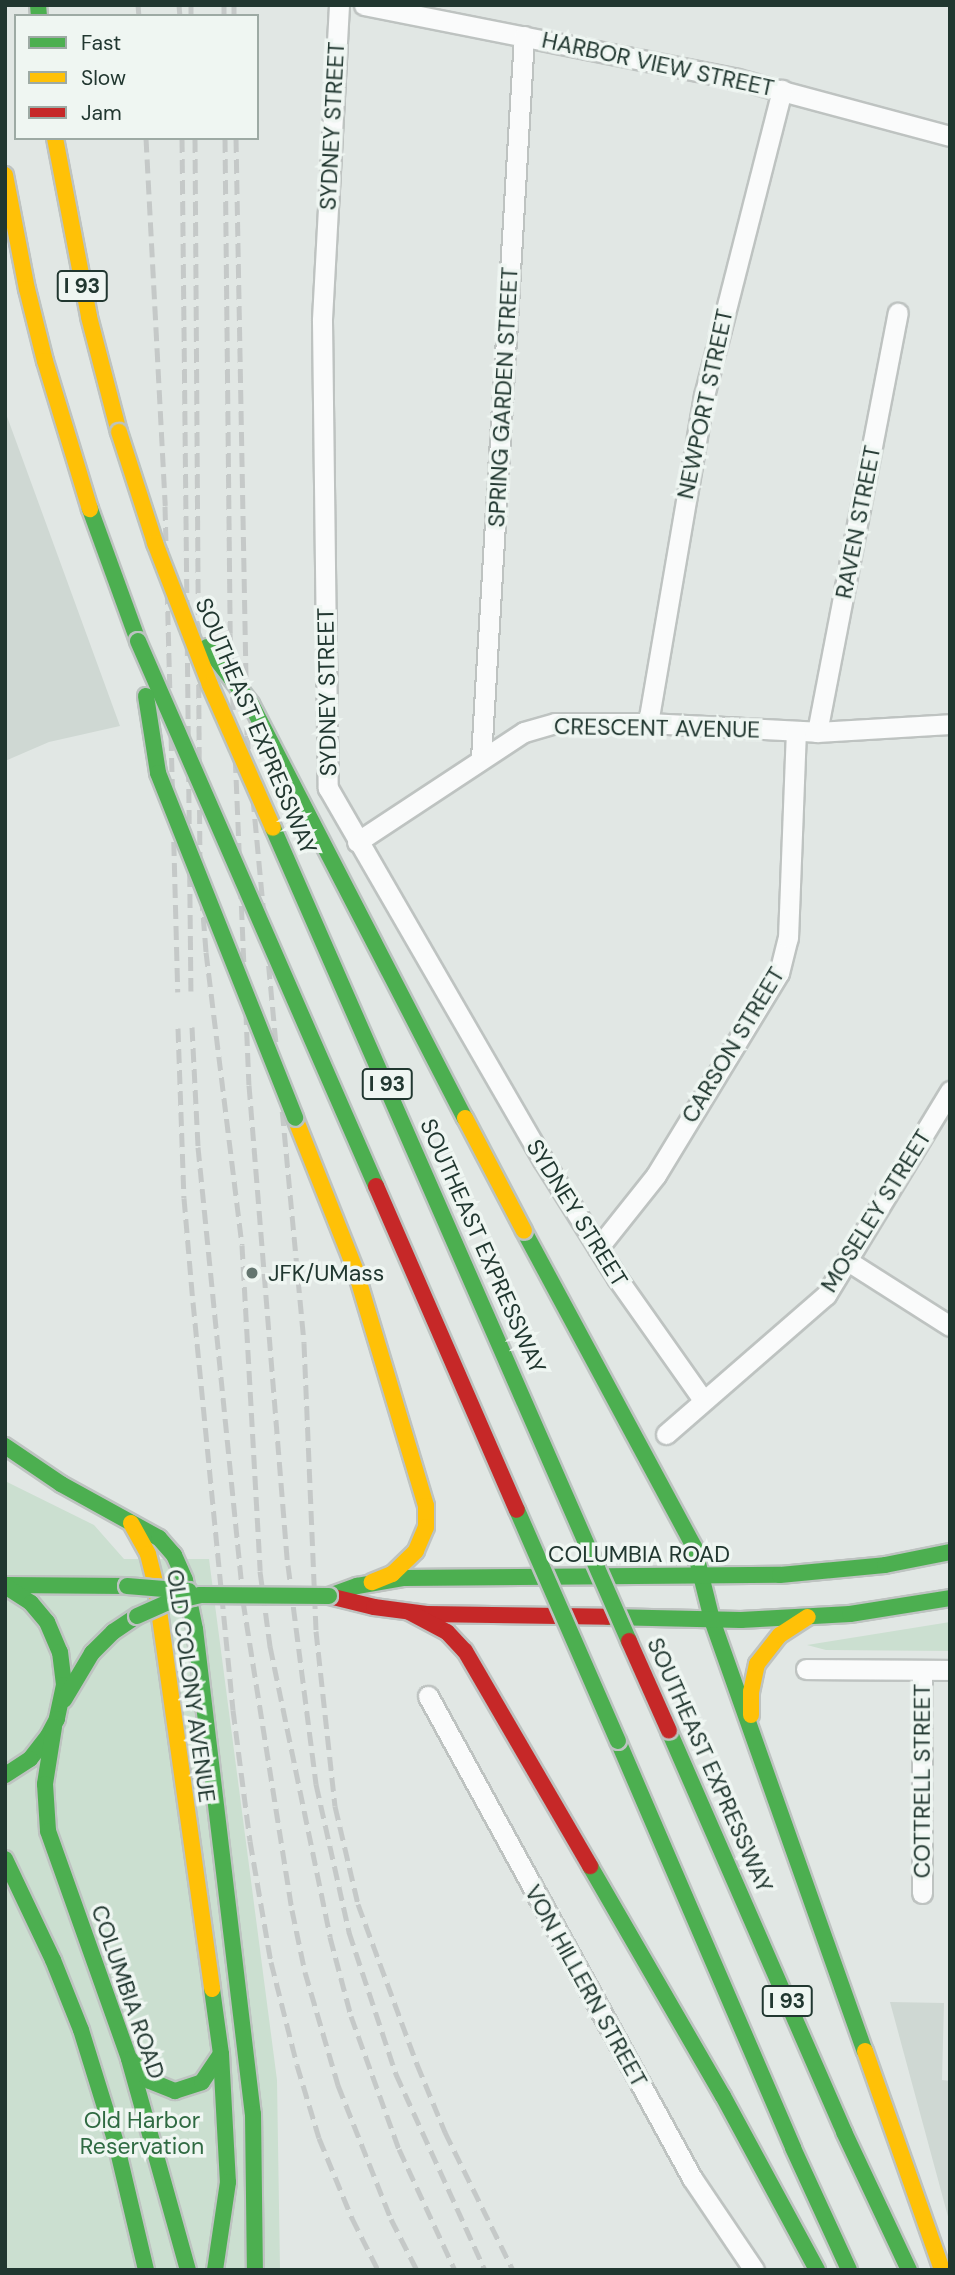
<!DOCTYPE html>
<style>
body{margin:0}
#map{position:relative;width:955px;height:2275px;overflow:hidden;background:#e1e7e4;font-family:"DM Sans",sans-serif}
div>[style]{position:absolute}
.built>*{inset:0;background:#cfd8d3}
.green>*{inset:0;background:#cbdfd0}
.roads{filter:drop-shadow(2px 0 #bec3c1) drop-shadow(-2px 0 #bec3c1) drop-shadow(0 2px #bec3c1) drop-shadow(0 -2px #bec3c1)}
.street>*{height:19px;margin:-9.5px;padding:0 9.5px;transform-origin:9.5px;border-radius:9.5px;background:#fafbfb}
.fast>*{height:16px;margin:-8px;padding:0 8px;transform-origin:8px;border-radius:8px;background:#4caf50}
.slow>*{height:16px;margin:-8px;padding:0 8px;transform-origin:8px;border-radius:8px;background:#ffc107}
.jam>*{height:16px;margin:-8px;padding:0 8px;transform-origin:8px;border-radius:8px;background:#c62828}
.rail>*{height:5px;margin-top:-2.5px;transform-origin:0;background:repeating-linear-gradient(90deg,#c5c9c8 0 14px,transparent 0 21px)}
.bridges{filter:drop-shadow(2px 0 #bcc3c0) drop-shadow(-2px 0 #bcc3c0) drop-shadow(0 2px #bcc3c0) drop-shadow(0 -2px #bcc3c0)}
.fast-bridge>*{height:16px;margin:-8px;padding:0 8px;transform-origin:8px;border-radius:8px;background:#4caf50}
.slow-bridge>*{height:16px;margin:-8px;padding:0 8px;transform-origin:8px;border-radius:8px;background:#ffc107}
.jam-bridge>*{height:16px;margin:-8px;padding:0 8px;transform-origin:8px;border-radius:8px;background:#c62828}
.dots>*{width:19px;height:19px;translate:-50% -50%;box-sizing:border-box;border:4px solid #eff6f2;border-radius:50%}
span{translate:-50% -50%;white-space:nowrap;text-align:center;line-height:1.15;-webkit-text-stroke:7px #eff6f2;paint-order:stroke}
.shield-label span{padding:2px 5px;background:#eff6f2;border:2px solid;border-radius:5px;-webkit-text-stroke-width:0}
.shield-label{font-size:21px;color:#213730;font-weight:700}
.street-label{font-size:23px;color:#213730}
.poi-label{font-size:23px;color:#213730}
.left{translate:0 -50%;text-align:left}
.park-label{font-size:23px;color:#2f6a42}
.frame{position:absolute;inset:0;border:7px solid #213730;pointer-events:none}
.legend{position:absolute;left:14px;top:14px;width:245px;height:126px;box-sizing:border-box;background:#eff6f2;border:2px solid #9daaa4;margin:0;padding:9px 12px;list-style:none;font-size:21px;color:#213730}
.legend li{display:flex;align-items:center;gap:14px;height:35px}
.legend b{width:35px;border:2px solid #9daaa4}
</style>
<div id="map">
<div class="built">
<i style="clip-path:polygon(5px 411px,120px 726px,49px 742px,5px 761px)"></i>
<i style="clip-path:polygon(890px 2002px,944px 2003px,942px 2080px,950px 2081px,950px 2224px)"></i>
</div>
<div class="green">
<i style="clip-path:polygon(5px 1481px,94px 1525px,124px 1559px,209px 1559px,277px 2080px,280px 2270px,5px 2270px)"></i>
<i style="clip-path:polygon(950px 1622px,950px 1651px,826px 1650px,807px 1645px)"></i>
</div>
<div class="roads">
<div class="street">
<i style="left:339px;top:5px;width:316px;rotate:93.1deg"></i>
<i style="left:322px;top:321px;width:467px;rotate:89.3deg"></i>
<i style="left:328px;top:788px;width:430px;rotate:60deg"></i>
<i style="left:543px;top:1160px;width:139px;rotate:57.9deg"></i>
<i style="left:617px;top:1278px;width:149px;rotate:54.8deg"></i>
<i style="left:364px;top:5px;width:380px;rotate:11.2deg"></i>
<i style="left:737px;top:79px;width:220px;rotate:15deg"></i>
<i style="left:648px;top:723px;width:332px;rotate:-80.3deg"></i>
<i style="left:704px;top:396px;width:316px;rotate:-75.7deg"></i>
<i style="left:817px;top:732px;width:427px;rotate:-79.1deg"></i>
<i style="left:481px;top:758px;width:723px;rotate:-86.59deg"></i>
<i style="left:357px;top:842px;width:200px;rotate:-33.4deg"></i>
<i style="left:524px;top:732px;width:32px;rotate:-16deg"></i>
<i style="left:555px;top:723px;width:93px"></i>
<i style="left:648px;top:723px;width:169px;rotate:3deg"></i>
<i style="left:817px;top:732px;width:133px;rotate:-3.4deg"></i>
<i style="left:598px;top:1248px;width:93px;rotate:-51.5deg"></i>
<i style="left:656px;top:1175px;width:237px;rotate:-58.7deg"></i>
<i style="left:779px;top:973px;width:36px;rotate:-76deg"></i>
<i style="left:788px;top:938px;width:207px;rotate:-87.8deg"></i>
<i style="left:848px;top:1261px;width:121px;rotate:32.5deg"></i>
<i style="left:666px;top:1434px;width:212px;rotate:-41deg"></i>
<i style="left:826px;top:1295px;width:239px;rotate:-58.7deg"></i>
<i style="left:806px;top:1669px;width:144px;rotate:0.4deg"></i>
<i style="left:922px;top:1670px;width:223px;rotate:90deg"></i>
<i style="left:428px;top:1696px;width:550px;rotate:61.29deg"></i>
<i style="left:692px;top:2178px;width:111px;rotate:56deg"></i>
</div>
<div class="fast">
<i style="left:38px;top:5px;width:11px;rotate:85deg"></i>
<i style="left:90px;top:509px;width:140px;rotate:70deg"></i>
<i style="left:524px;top:1231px;width:359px;rotate:61.7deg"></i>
<i style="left:694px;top:1547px;width:75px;rotate:76.1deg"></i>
<i style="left:712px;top:1620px;width:457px;rotate:70.5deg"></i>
<i style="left:5px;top:1446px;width:68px;rotate:34.2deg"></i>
<i style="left:61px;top:1484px;width:112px;rotate:28.9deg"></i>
<i style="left:159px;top:1538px;width:23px;rotate:49deg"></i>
<i style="left:174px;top:1555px;width:27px;rotate:66deg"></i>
<i style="left:185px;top:1580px;width:50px;rotate:78.5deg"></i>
<i style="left:195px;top:1629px;width:488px;rotate:83.2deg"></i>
<i style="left:253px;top:2114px;width:156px;rotate:89.3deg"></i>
<i style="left:5px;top:1585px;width:122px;rotate:0.5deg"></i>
<i style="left:5px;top:1586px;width:31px;rotate:33deg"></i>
<i style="left:31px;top:1603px;width:25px;rotate:50deg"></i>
<i style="left:47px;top:1622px;width:33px;rotate:67deg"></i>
<i style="left:60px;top:1652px;width:33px;rotate:83deg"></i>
<i style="left:64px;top:1685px;width:35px;rotate:102deg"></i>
<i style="left:57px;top:1719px;width:19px;rotate:118deg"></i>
<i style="left:48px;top:1736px;width:29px;rotate:128deg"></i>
<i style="left:30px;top:1759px;width:30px;rotate:147deg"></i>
<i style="left:329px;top:1596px;width:30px;rotate:-20deg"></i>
<i style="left:357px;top:1586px;width:48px;rotate:-9.7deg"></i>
<i style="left:404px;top:1578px;width:376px;rotate:-0.5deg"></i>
<i style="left:780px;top:1575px;width:105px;rotate:-5.4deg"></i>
<i style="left:885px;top:1565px;width:66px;rotate:-11.3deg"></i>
<i style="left:608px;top:1617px;width:133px;rotate:1.3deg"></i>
<i style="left:741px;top:1620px;width:109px;rotate:-3.2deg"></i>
<i style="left:850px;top:1614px;width:101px;rotate:-9.1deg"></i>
<i style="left:64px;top:1700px;width:55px;rotate:-59.2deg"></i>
<i style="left:92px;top:1653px;width:30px;rotate:-45deg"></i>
<i style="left:113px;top:1632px;width:29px;rotate:-34deg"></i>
<i style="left:54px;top:1727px;width:58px;rotate:99deg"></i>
<i style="left:45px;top:1784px;width:47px;rotate:86.3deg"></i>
<i style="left:48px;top:1831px;width:242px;rotate:70.4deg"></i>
<i style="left:129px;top:2059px;width:219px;rotate:74.4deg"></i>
<i style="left:669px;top:1731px;width:438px;rotate:66.4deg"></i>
<i style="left:844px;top:2132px;width:153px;rotate:64.8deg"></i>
<i style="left:618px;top:1741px;width:443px;rotate:66.7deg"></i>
<i style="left:793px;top:2148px;width:134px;rotate:65.3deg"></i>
<i style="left:5px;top:1859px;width:112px;rotate:64.6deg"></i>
<i style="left:53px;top:1960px;width:75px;rotate:68.2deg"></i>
<i style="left:81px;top:2030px;width:118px;rotate:72.8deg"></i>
<i style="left:116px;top:2143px;width:130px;rotate:76.7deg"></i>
<i style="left:590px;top:1866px;width:266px;rotate:60deg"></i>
<i style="left:723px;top:2096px;width:198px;rotate:61.6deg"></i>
<i style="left:212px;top:1989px;width:66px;rotate:82.1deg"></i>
<i style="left:221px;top:2054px;width:128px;rotate:86.9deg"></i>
<i style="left:228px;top:2182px;width:89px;rotate:98.4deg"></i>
<i style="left:131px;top:2060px;width:28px;rotate:48deg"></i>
<i style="left:150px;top:2081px;width:27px;rotate:22deg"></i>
<i style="left:175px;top:2091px;width:28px;rotate:-18deg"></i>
<i style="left:202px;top:2082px;width:34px;rotate:-56deg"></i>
</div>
<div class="slow">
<i style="left:55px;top:138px;width:182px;rotate:79.2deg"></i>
<i style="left:89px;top:317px;width:119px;rotate:75.4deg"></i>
<i style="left:5px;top:175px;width:116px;rotate:79.1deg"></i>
<i style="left:27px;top:289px;width:74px;rotate:76deg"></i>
<i style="left:45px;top:361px;width:155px;rotate:73.1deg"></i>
<i style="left:295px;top:1118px;width:162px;rotate:68.3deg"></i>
<i style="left:355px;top:1269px;width:247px;rotate:73.3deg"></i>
<i style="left:426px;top:1506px;width:21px;rotate:90deg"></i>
<i style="left:426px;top:1527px;width:26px;rotate:113deg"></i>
<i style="left:416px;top:1551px;width:33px;rotate:136deg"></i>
<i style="left:392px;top:1574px;width:22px;rotate:158deg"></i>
<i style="left:131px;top:1523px;width:35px;rotate:61deg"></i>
<i style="left:148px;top:1554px;width:29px;rotate:76deg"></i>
<i style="left:155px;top:1582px;width:411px;rotate:82deg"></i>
<i style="left:751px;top:1715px;width:23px;rotate:-90deg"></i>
<i style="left:751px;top:1692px;width:29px;rotate:-78deg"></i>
<i style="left:757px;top:1664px;width:37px;rotate:-52deg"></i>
<i style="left:780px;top:1635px;width:33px;rotate:-33deg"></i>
<i style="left:865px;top:2051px;width:232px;rotate:70.6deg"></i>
</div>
<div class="jam">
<i style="left:329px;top:1596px;width:46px;rotate:13.7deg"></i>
<i style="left:374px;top:1607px;width:53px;rotate:7.5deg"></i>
<i style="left:427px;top:1614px;width:181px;rotate:0.9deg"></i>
<i style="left:409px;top:1612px;width:43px;rotate:27.8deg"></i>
<i style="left:447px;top:1632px;width:26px;rotate:47deg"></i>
<i style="left:465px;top:1651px;width:249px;rotate:59.8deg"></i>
</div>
</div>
<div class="rail">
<i style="left:138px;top:5px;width:11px;rotate:85deg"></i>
<i style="left:179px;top:5px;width:11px;rotate:85deg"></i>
<i style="left:191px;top:5px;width:11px;rotate:90deg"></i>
<i style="left:224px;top:5px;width:11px;rotate:90deg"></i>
<i style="left:234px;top:5px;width:11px;rotate:90deg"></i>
<i style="left:146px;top:138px;width:368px;rotate:87deg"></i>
<i style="left:165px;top:506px;width:486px;rotate:88.5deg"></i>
<i style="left:182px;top:138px;width:853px;rotate:89.4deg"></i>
<i style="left:195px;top:138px;width:737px;rotate:89.61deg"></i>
<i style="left:200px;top:875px;width:77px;rotate:85.5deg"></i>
<i style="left:206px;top:952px;width:295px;rotate:83deg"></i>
<i style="left:242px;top:1245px;width:326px;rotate:86.8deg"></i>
<i style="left:260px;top:1571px;width:76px;rotate:82.4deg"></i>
<i style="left:270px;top:1646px;width:297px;rotate:78.3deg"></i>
<i style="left:330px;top:1937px;width:82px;rotate:75.1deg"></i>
<i style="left:351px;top:2016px;width:141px;rotate:70.2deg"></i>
<i style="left:399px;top:2149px;width:133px;rotate:65.2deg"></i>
<i style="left:225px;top:138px;width:495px;rotate:89.4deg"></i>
<i style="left:230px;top:633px;width:452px;rotate:87.6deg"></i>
<i style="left:249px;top:1085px;width:482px;rotate:85.4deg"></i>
<i style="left:288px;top:1565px;width:221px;rotate:82.7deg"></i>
<i style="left:316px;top:1784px;width:152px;rotate:77.4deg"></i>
<i style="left:349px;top:1932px;width:150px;rotate:71.7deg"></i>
<i style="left:396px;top:2074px;width:215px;rotate:65.6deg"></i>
<i style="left:236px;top:138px;width:597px;rotate:88.94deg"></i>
<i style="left:247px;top:735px;width:611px;rotate:84.64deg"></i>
<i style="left:304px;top:1343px;width:288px;rotate:87.6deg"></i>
<i style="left:316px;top:1631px;width:176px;rotate:83.8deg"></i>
<i style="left:335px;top:1806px;width:101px;rotate:76.8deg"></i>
<i style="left:358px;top:1904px;width:171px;rotate:69.8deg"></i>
<i style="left:417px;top:2064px;width:74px;rotate:67.6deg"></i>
<i style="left:445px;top:2132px;width:154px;rotate:63.8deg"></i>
<i style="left:192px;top:1027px;width:120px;rotate:87.1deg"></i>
<i style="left:198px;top:1147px;width:456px;rotate:84.3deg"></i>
<i style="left:243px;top:1601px;width:313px;rotate:81deg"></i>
<i style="left:292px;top:1910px;width:63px;rotate:78.2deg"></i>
<i style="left:305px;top:1972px;width:118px;rotate:73.7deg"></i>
<i style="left:338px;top:2085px;width:144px;rotate:68.4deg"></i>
<i style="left:391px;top:2219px;width:57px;rotate:63deg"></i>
<i style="left:178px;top:1028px;width:170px;rotate:88deg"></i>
<i style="left:184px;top:1198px;width:104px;rotate:85.1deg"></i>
<i style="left:193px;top:1302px;width:410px;rotate:84.4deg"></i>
<i style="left:233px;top:1710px;width:132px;rotate:82.6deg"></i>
<i style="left:250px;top:1841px;width:123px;rotate:80.2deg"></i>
<i style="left:271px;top:1962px;width:106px;rotate:75.8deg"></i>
<i style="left:297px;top:2065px;width:76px;rotate:73.2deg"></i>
<i style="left:319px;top:2138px;width:87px;rotate:67.6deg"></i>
<i style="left:352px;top:2218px;width:58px;rotate:63.4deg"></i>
</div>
<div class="bridges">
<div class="fast-bridge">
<i style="left:138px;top:641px;width:595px;rotate:66.41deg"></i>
<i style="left:207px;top:647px;width:72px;rotate:52.3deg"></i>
<i style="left:251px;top:704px;width:466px;rotate:62.7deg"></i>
<i style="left:146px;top:696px;width:78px;rotate:81.1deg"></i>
<i style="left:158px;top:773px;width:371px;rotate:68.3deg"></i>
<i style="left:273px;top:828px;width:888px;rotate:66.35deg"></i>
<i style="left:517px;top:1510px;width:252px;rotate:66.4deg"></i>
<i style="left:127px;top:1586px;width:62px;rotate:4.6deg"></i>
<i style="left:137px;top:1616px;width:32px;rotate:-24deg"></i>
<i style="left:166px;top:1603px;width:35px;rotate:-13deg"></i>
<i style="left:200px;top:1595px;width:129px;rotate:0.4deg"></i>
</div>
<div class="slow-bridge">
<i style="left:119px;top:432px;width:117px;rotate:72deg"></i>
<i style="left:155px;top:543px;width:152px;rotate:68.8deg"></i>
<i style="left:210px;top:685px;width:156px;rotate:66.2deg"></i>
<i style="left:465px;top:1118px;width:127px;rotate:62.4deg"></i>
</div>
<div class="jam-bridge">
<i style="left:376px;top:1186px;width:353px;rotate:66.5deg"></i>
<i style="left:629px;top:1641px;width:98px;rotate:66deg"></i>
</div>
</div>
<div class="dots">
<i style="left:252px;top:1273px;background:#64756f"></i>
</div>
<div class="shield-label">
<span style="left:82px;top:286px">I 93</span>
<span style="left:387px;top:1084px">I 93</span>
<span style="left:787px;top:2001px">I 93</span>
</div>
<div class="street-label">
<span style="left:658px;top:64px;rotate:12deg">HARBOR VIEW STREET</span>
<span style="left:332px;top:126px;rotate:-87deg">SYDNEY STREET</span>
<span style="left:503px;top:397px;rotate:-87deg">SPRING GARDEN STREET</span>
<span style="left:705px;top:404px;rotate:-78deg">NEWPORT STREET</span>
<span style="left:858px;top:522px;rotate:-79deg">RAVEN STREET</span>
<span style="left:327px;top:692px;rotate:-91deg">SYDNEY STREET</span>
<span style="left:256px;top:726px;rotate:67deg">SOUTHEAST EXPRESSWAY</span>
<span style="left:657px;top:728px;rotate:1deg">CRESCENT AVENUE</span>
<span style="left:733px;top:1045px;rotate:-59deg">CARSON STREET</span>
<span style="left:876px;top:1211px;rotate:-58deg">MOSELEY STREET</span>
<span style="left:577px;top:1213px;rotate:58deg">SYDNEY STREET</span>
<span style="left:483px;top:1246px;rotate:66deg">SOUTHEAST EXPRESSWAY</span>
<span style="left:639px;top:1554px">COLUMBIA ROAD</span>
<span style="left:191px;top:1686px;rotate:82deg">OLD COLONY AVENUE</span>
<span style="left:710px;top:1765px;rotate:66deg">SOUTHEAST EXPRESSWAY</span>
<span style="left:922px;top:1781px;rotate:-90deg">COTTRELL STREET</span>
<span style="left:586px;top:1986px;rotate:61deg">VON HILLERN STREET</span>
<span style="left:128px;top:1992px;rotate:71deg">COLUMBIA ROAD</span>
</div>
<div class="poi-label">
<span class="left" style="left:268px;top:1273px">JFK/UMass</span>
</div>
<div class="park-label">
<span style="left:142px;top:2133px">Old Harbor<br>Reservation</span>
</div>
<div class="frame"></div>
<ul class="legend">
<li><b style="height:9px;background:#4caf50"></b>Fast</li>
<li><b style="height:9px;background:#ffc107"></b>Slow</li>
<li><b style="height:9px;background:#c62828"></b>Jam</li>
</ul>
</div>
